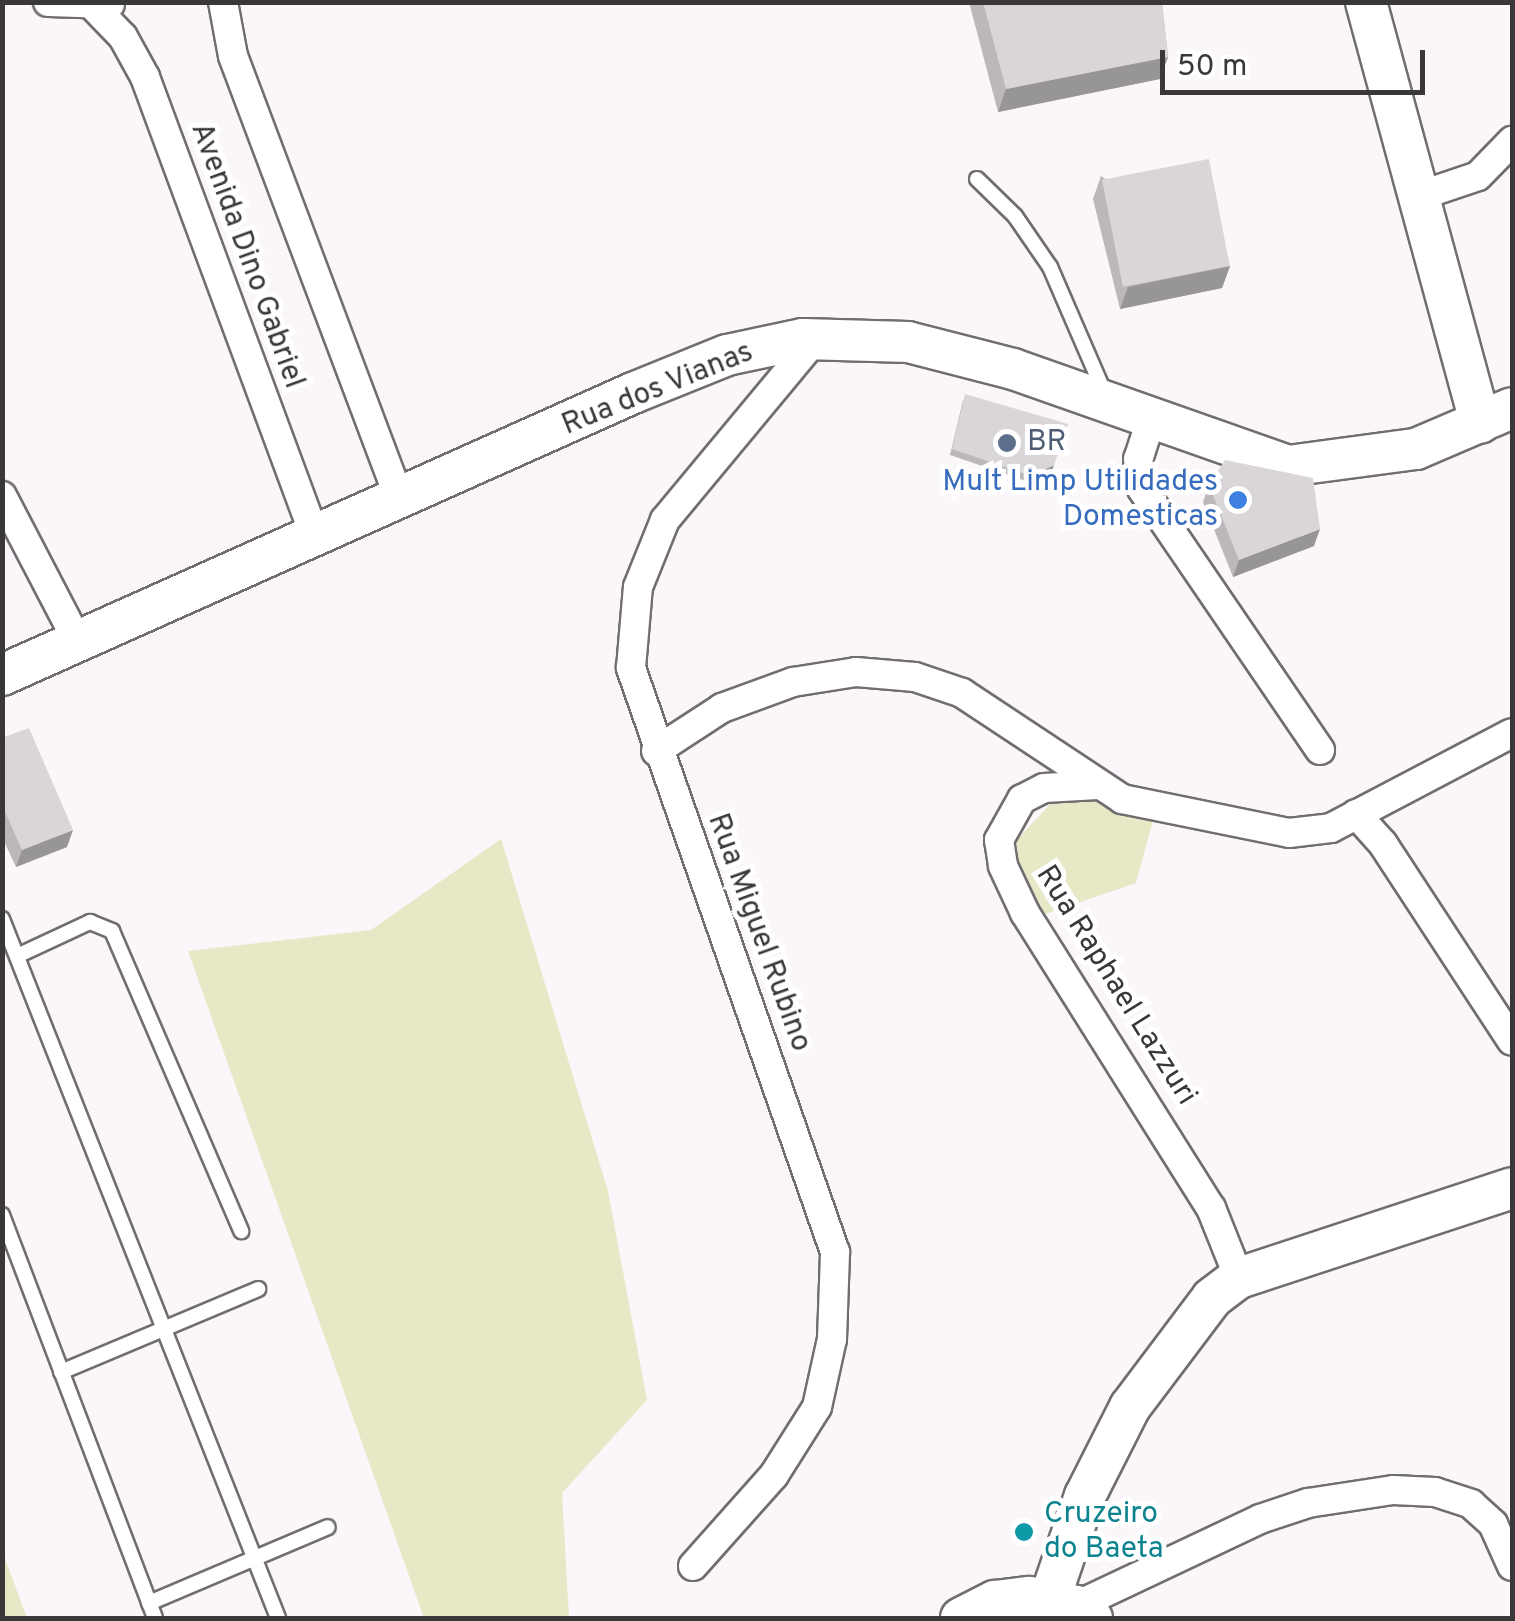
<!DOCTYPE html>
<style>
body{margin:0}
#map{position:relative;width:1515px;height:1621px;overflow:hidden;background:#faf6fa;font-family:Overpass,sans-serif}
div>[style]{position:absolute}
.green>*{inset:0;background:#e7e9c6}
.roads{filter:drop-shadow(2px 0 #716d71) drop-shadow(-2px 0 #716d71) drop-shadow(0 2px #716d71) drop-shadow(0 -2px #716d71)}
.lane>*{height:14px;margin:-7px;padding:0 7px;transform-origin:7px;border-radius:7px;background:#fff}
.street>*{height:28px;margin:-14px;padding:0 14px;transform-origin:14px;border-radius:14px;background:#fff}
.secondary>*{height:40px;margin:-20px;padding:0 20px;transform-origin:20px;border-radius:20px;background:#fff}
.wall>*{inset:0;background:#bbb7bb}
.shaded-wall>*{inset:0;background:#989598}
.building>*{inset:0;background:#d9d5d9;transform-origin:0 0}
.dots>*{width:28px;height:28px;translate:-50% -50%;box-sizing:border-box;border:5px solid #fff;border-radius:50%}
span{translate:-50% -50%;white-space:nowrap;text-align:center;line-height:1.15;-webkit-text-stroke:10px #fff;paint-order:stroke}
.street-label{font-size:30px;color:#393739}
.service-label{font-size:30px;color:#4e5e75}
.left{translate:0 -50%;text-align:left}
.shop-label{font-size:30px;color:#366cbe}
.right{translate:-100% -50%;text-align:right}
.culture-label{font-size:30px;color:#0d838f}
.frame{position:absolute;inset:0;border:5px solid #393739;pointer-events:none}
.scale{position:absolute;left:1160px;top:50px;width:265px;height:45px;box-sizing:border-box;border:5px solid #393739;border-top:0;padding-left:12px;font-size:30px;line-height:35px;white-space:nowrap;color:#393739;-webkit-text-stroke:8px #fff;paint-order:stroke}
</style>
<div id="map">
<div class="green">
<i style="clip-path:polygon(1055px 799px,1117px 799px,1155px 813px,1136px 883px,1037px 917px,1011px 846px)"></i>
<i style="clip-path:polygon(501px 839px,608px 1191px,647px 1400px,562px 1493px,569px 1618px,424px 1618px,188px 951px,371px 930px)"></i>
<i style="clip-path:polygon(3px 1553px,27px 1618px,3px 1618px)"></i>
</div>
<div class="roads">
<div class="lane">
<i style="left:977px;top:179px;width:53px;rotate:44.2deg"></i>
<i style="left:1015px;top:216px;width:62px;rotate:55.5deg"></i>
<i style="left:1050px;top:267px;width:138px;rotate:66.6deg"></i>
<i style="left:2px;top:919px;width:752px;rotate:68.45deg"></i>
<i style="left:17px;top:956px;width:81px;rotate:-25deg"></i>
<i style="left:90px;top:922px;width:24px;rotate:22deg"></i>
<i style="left:112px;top:931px;width:327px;rotate:66.7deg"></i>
<i style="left:2px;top:1215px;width:431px;rotate:69.2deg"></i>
<i style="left:61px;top:1372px;width:214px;rotate:-22.8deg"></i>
<i style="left:149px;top:1603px;width:194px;rotate:-23deg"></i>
</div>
<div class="street">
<i style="left:48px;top:2px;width:62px;rotate:1.8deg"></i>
<i style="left:223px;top:2px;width:55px;rotate:79.5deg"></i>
<i style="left:233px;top:56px;width:477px;rotate:69.4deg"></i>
<i style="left:95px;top:8px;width:40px;rotate:46deg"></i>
<i style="left:123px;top:37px;width:46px;rotate:61.2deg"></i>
<i style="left:145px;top:77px;width:493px;rotate:69.7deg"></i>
<i style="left:1416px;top:197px;width:65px;rotate:-18.7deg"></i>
<i style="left:1478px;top:176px;width:49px;rotate:-45.8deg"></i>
<i style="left:1150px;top:423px;width:38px;rotate:108deg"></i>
<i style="left:1138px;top:459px;width:30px;rotate:82deg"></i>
<i style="left:1142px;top:489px;width:316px;rotate:55.7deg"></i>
<i style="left:2px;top:496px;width:165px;rotate:62.5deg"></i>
<i style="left:656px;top:751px;width:79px;rotate:-33.1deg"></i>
<i style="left:722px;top:708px;width:76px;rotate:-20.1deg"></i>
<i style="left:793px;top:682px;width:64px;rotate:-9deg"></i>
<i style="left:856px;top:672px;width:59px;rotate:4.8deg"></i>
<i style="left:915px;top:677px;width:50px;rotate:18.8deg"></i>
<i style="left:962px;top:693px;width:192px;rotate:33.5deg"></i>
<i style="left:1122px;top:799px;width:170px;rotate:11.5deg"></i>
<i style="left:1289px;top:833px;width:42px;rotate:-6.8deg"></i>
<i style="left:1331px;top:828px;width:204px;rotate:-27.7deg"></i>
<i style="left:1098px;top:785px;width:54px;rotate:176.8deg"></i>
<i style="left:1044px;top:788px;width:25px;rotate:153deg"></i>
<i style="left:1022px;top:799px;width:47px;rotate:119.3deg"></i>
<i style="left:999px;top:840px;width:26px;rotate:81deg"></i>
<i style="left:1003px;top:866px;width:52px;rotate:64.9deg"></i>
<i style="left:1025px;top:913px;width:349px;rotate:57.8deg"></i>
<i style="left:1211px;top:1208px;width:75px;rotate:68.2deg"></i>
<i style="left:1356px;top:814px;width:40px;rotate:48deg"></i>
<i style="left:1383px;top:844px;width:235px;rotate:56.8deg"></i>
<i style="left:693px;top:1566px;width:122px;rotate:-48.3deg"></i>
<i style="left:774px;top:1475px;width:80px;rotate:-57.7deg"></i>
<i style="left:817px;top:1407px;width:70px;rotate:-77.6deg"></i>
<i style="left:832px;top:1339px;width:87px;rotate:-88deg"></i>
<i style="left:835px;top:1252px;width:619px;rotate:-109.26deg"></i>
<i style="left:631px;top:668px;width:81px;rotate:-85.1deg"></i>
<i style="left:638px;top:587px;width:72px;rotate:-68.1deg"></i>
<i style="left:665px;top:520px;width:239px;rotate:-50.3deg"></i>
<i style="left:1076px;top:1606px;width:204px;rotate:-25.3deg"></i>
<i style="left:1260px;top:1519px;width:51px;rotate:-18.4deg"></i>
<i style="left:1308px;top:1503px;width:86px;rotate:-8.7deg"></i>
<i style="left:1393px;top:1490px;width:42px;rotate:2.7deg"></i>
<i style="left:1435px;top:1492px;width:38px;rotate:18deg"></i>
<i style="left:1471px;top:1504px;width:30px;rotate:42deg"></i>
<i style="left:1493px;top:1524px;width:46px;rotate:65.7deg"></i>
</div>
<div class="secondary">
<i style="left:1366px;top:2px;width:436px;rotate:74.8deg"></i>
<i style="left:2px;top:675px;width:691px;rotate:-24.08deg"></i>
<i style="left:633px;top:393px;width:101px;rotate:-22deg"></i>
<i style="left:727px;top:355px;width:78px;rotate:-11.9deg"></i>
<i style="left:803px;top:339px;width:105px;rotate:1.6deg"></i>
<i style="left:908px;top:342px;width:108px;rotate:14.4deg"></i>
<i style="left:1013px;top:369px;width:292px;rotate:19.4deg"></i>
<i style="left:1288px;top:466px;width:129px;rotate:-7.6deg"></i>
<i style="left:1416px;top:449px;width:104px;rotate:-23.1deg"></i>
<i style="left:1050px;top:1598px;width:108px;rotate:-71.1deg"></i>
<i style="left:1085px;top:1496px;width:100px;rotate:-63.2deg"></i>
<i style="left:1130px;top:1407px;width:136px;rotate:-53deg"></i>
<i style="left:1212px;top:1298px;width:34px;rotate:-37deg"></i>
<i style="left:1239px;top:1278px;width:287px;rotate:-18.2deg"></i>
<i style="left:961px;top:1618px;width:38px;rotate:-27deg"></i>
<i style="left:995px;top:1601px;width:34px;rotate:-7deg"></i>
<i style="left:1029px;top:1597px;width:48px;rotate:10.8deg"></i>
<i style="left:1076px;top:1606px;width:20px;rotate:37deg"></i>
</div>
</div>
<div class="wall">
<i style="clip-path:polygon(969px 2px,1162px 2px,1168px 57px,1160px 79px,998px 112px)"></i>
<i style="clip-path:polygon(1101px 176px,1230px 266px,1222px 288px,1120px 309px,1093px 199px)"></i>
<i style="clip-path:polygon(963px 400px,1052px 471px,1029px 482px,950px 455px)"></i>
<i style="clip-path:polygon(1209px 485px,1314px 546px,1233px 577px,1203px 502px)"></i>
<i style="clip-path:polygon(2px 738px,67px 847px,16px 867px,2px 837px)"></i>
</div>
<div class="shaded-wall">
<i style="clip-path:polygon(1168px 57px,1160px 79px,998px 112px,1006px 89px)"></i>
<i style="clip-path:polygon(1230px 266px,1222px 288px,1120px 309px,1128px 287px)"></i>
<i style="clip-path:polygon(1054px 465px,1052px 471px,1029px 482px,1031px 476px)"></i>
<i style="clip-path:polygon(1320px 529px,1314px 546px,1233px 577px,1239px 560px)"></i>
<i style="clip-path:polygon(73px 830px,67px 847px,16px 867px,22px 850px)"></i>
</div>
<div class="building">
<i style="clip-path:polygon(983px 2px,1162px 2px,1168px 57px,1006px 89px)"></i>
<i style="left:1209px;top:159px;width:109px;height:109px;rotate:79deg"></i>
<i style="clip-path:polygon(965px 394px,1068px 424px,1054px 465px,1031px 476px,952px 449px)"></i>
<i style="clip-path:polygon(1225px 460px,1313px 478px,1320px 529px,1239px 560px,1209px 485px)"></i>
<i style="clip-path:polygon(29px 728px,73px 830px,22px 850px,2px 805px,2px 738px)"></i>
</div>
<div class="dots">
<i style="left:1007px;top:443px;background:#5c6f8a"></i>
<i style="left:1238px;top:500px;background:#3f7fe0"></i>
<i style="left:1024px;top:1532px;background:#0f9aa8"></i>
</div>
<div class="street-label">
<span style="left:246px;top:256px;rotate:70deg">Avenida Dino Gabriel</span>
<span style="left:658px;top:390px;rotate:-22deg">Rua dos Vianas</span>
<span style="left:758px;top:933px;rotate:70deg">Rua Miguel Rubino</span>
<span style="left:1115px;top:986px;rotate:58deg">Rua Raphael Lazzuri</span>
</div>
<div class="service-label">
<span class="left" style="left:1027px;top:443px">BR</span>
</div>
<div class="shop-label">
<span class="right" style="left:1218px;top:500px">Mult Limp Utilidades<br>Domesticas</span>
</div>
<div class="culture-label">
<span class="left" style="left:1044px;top:1532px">Cruzeiro<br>do Baeta</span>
</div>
<div class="frame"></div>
<div class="scale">50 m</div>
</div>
